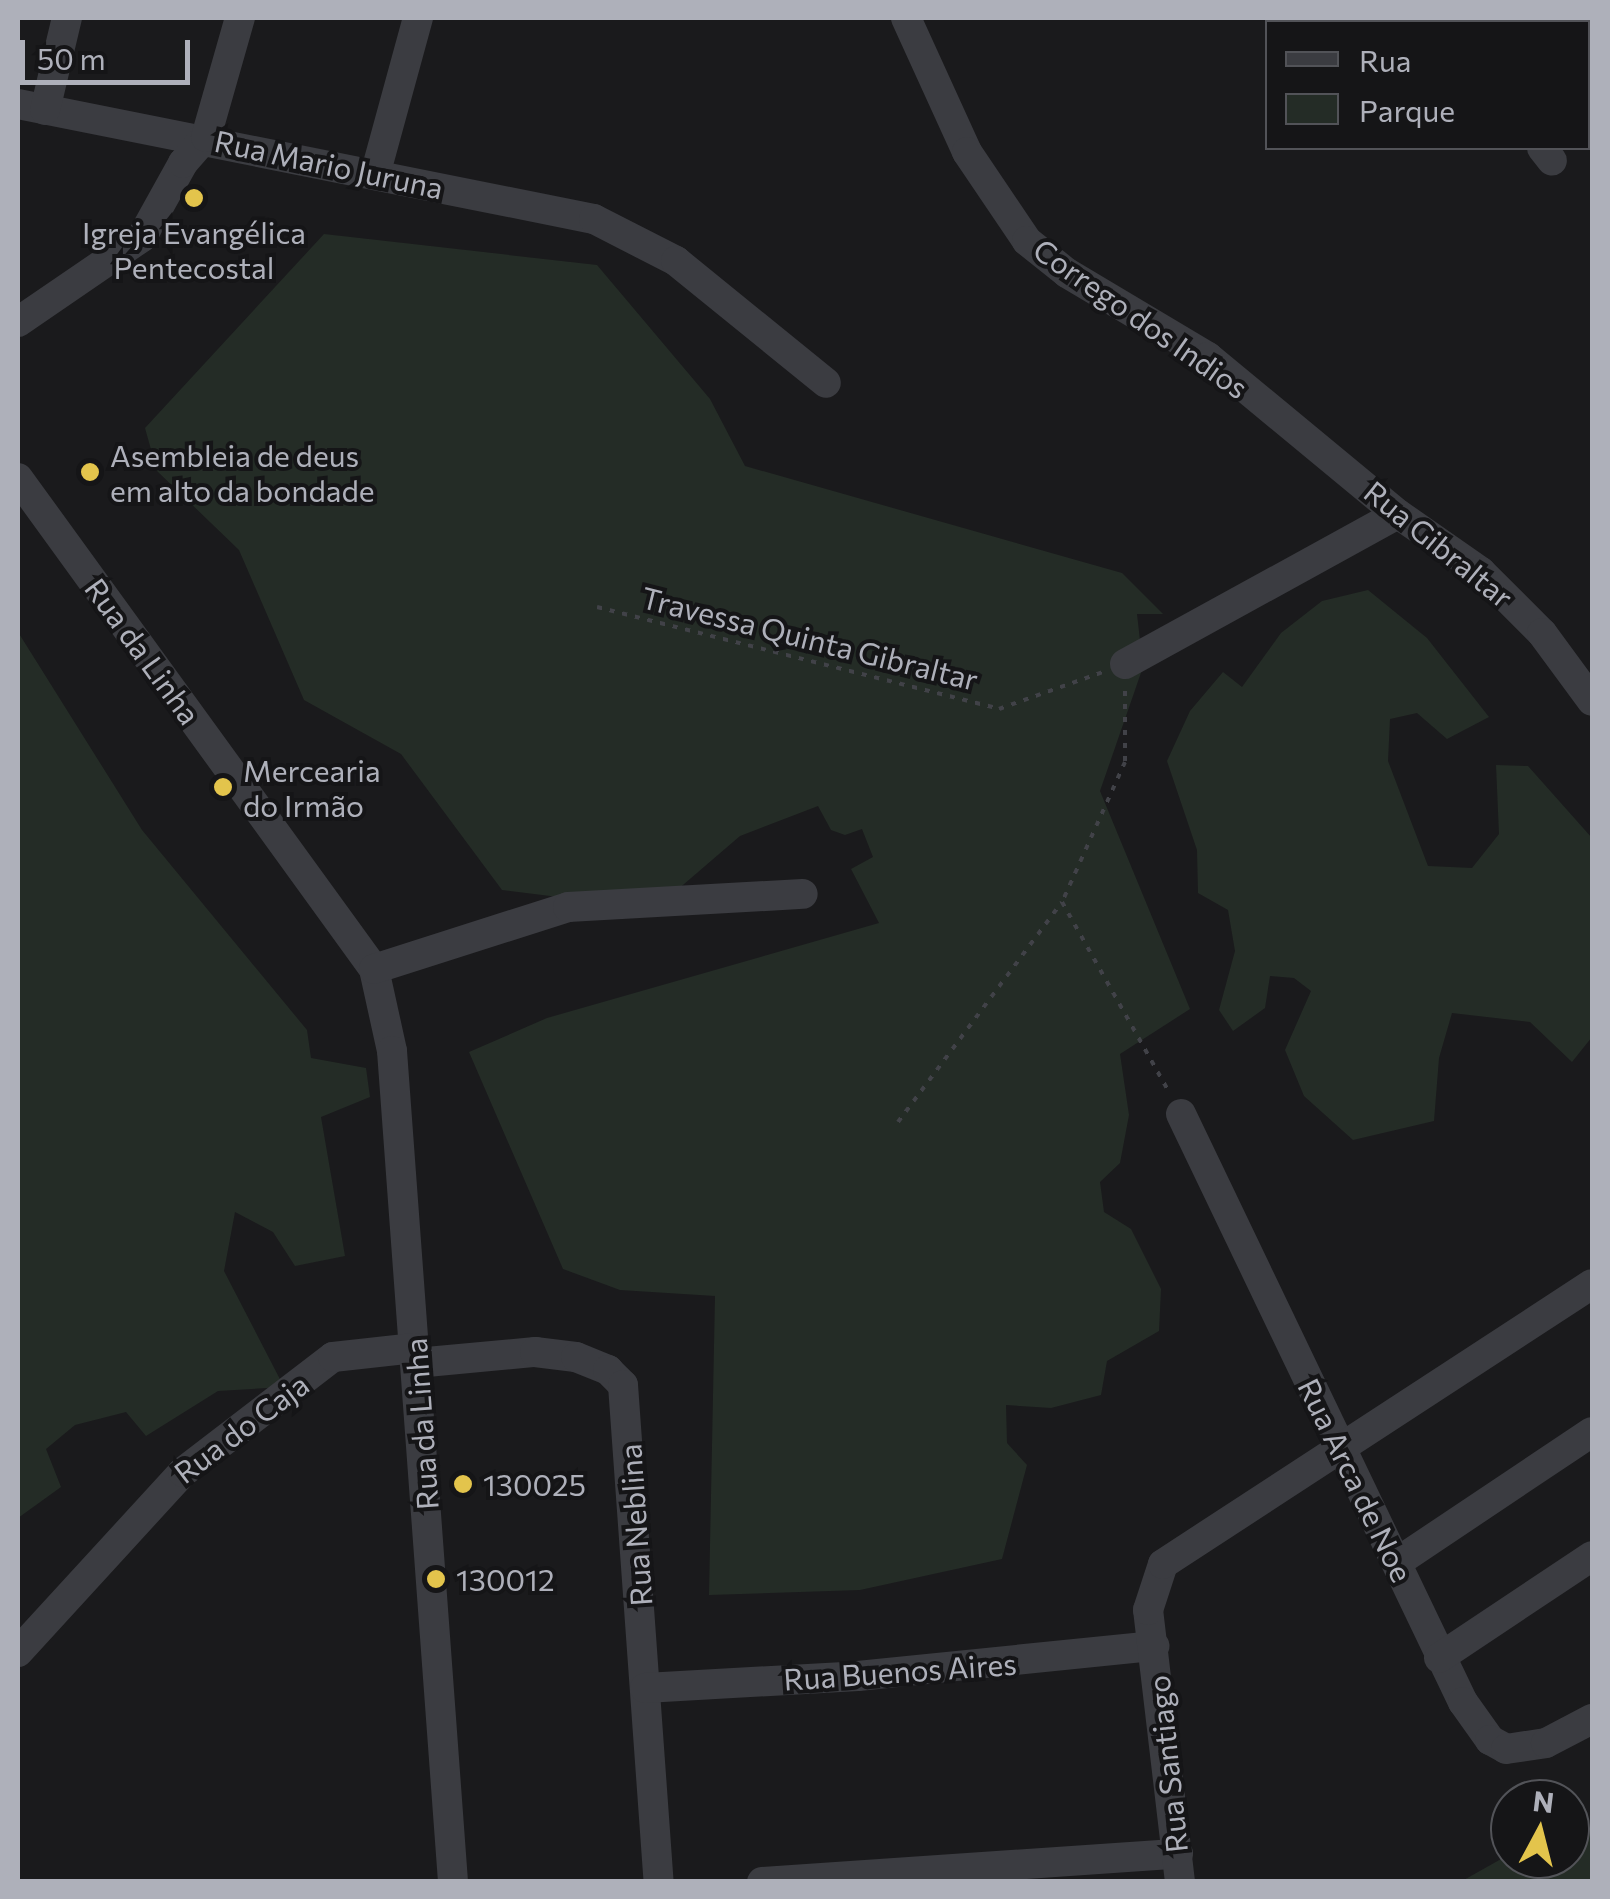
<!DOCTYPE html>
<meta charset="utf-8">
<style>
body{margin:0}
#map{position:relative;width:1610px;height:1899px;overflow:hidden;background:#1a1a1c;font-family:Commissioner,sans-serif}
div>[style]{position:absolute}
.green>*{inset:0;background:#242c26}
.path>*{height:4px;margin-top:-2px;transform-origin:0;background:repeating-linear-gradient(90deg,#414248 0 5px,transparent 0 13px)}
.minor>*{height:30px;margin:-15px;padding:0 15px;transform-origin:15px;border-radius:15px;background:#3b3c41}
.dots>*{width:28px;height:28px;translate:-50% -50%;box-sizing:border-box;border:5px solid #151517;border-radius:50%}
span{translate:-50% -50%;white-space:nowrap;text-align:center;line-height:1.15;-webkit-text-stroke:8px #151517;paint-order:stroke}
.street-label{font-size:30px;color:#aeb0ba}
.poi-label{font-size:30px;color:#aeb0ba}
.left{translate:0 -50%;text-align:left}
.frame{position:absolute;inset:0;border:20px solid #aeb0ba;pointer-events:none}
.legend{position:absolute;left:1265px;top:20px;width:325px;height:130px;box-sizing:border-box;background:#151517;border:2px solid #525358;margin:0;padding:12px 18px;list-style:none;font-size:30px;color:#aeb0ba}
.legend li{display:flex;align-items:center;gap:20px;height:50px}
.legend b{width:50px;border:2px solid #525358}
.north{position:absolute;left:1490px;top:1779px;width:100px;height:100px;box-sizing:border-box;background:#151517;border:2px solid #525358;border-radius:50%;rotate:7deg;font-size:28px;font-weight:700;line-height:40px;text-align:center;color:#aeb0ba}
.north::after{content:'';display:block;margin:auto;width:35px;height:45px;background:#e3c44c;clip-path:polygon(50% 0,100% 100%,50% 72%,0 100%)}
.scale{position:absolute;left:20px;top:40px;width:170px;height:45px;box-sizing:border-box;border:5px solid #aeb0ba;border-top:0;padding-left:12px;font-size:30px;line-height:35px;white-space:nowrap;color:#aeb0ba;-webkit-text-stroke:8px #151517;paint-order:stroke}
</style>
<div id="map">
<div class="green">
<i style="clip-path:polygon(324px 234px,597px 265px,710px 399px,745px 466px,1122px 573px,1163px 614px,1137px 614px,1143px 667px,1100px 791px,1190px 1009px,1120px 1054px,1129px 1115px,1120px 1163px,1100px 1182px,1104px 1212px,1131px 1229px,1161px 1289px,1159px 1331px,1107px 1361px,1101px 1395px,1051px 1408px,1006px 1405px,1007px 1443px,1027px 1465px,1002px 1559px,860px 1590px,709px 1595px,715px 1296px,620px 1290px,563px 1269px,469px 1052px,547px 1018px,879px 923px,851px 869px,873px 857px,862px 829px,845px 835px,831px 830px,818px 806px,740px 836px,655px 909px,502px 890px,401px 754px,304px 700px,239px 550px,157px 471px,145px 428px)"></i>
<i style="clip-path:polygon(1368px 590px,1427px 638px,1489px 717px,1447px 739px,1417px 713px,1390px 719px,1388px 761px,1428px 866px,1472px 868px,1499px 834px,1496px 765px,1528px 766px,1592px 838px,1592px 1037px,1572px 1062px,1530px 1022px,1452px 1013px,1439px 1058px,1434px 1121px,1353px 1140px,1304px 1096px,1285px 1050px,1311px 991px,1294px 978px,1270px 976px,1265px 1008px,1233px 1031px,1219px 1010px,1235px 951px,1228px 910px,1198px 893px,1197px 850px,1167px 761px,1190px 711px,1223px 672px,1242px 687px,1281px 633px,1322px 601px)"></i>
<i style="clip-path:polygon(18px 632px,142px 830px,307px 1030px,311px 1058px,366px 1068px,370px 1097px,321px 1117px,345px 1256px,295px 1266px,273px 1232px,235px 1212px,224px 1271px,284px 1387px,218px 1391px,146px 1436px,126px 1412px,75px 1425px,46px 1449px,61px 1487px,18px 1518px)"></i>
<i style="clip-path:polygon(1592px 1827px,1592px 1881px,1462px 1881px,1510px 1854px,1570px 1859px,1570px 1831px)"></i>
</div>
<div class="path">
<i style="left:597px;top:607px;width:415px;rotate:14.2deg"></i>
<i style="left:999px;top:709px;width:110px;rotate:-19.6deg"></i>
<i style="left:1125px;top:691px;width:71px;rotate:90deg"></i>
<i style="left:1125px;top:762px;width:154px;rotate:114.2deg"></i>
<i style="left:1062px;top:902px;width:216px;rotate:60.6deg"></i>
<i style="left:898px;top:1122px;width:274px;rotate:-53.3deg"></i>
</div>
<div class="minor">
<i style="left:906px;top:18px;width:147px;rotate:65.5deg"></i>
<i style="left:967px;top:152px;width:107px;rotate:56deg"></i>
<i style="left:1027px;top:241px;width:51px;rotate:38.7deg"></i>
<i style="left:1067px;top:273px;width:164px;rotate:30.8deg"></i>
<i style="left:1208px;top:357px;width:246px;rotate:39.6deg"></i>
<i style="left:1398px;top:514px;width:101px;rotate:34.9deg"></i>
<i style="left:1481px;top:572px;width:86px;rotate:45deg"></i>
<i style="left:1542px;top:633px;width:84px;rotate:53.7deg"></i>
<i style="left:1500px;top:18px;width:4px;rotate:90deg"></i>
<i style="left:18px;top:104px;width:587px;rotate:11.29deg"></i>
<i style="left:594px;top:219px;width:92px;rotate:27.1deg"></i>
<i style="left:676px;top:261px;width:193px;rotate:39.1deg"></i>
<i style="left:45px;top:110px;width:95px;rotate:-76.6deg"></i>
<i style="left:1542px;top:148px;width:16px;rotate:52deg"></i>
<i style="left:375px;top:175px;width:163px;rotate:-74.7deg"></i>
<i style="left:18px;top:322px;width:150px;rotate:-34.4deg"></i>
<i style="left:142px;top:237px;width:85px;rotate:-61deg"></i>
<i style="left:183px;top:163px;width:35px;rotate:-49deg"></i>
<i style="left:206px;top:137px;width:124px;rotate:-74.1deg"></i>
<i style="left:18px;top:478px;width:606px;rotate:54.06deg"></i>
<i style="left:374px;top:969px;width:84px;rotate:77.6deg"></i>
<i style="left:392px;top:1051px;width:833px;rotate:85.8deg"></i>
<i style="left:1125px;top:664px;width:311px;rotate:-28.8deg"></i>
<i style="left:374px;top:969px;width:204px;rotate:-17.7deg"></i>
<i style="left:568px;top:907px;width:235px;rotate:-3.2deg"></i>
<i style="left:1181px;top:1114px;width:652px;rotate:64.38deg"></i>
<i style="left:1463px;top:1702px;width:47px;rotate:54.6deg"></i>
<i style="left:1490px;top:1740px;width:18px;rotate:29deg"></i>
<i style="left:1506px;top:1749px;width:40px;rotate:-8.5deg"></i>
<i style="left:1546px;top:1743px;width:52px;rotate:-27.6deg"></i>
<i style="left:416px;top:1363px;width:120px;rotate:-5.3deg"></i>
<i style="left:535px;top:1352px;width:41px;rotate:7deg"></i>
<i style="left:576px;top:1357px;width:35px;rotate:22deg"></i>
<i style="left:608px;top:1370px;width:21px;rotate:45deg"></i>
<i style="left:623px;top:1385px;width:498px;rotate:85.9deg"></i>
<i style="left:1399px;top:1561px;width:232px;rotate:-33.8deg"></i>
<i style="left:18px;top:1652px;width:244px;rotate:-47.5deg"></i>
<i style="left:183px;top:1472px;width:189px;rotate:-37.5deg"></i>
<i style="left:333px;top:1357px;width:82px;rotate:-6.3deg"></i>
<i style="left:1439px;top:1658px;width:184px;rotate:-33.7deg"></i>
<i style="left:645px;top:1688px;width:213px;rotate:-3.2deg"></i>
<i style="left:858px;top:1676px;width:298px;rotate:-5.8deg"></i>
<i style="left:762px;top:1882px;width:417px;rotate:-3.9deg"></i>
<i style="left:1180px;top:1882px;width:274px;rotate:-96.7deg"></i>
<i style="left:1148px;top:1610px;width:48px;rotate:-71.9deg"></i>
<i style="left:1163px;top:1564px;width:512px;rotate:-33.13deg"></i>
</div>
<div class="dots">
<i style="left:194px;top:198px;background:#e3c44c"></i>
<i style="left:90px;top:472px;background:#e3c44c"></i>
<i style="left:223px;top:787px;background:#e3c44c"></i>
<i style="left:463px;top:1484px;background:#e3c44c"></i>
<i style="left:436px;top:1579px;background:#e3c44c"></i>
</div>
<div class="street-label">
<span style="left:329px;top:164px;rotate:12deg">Rua Mario Juruna</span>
<span style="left:1141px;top:318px;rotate:35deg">Corrego dos Indios</span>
<span style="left:1439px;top:544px;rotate:39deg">Rua Gibraltar</span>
<span style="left:810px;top:638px;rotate:14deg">Travessa Quinta Gibraltar</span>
<span style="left:143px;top:651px;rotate:54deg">Rua da Linha</span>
<span style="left:421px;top:1424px;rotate:-94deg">Rua da Linha</span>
<span style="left:241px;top:1428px;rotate:-37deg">Rua do Caja</span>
<span style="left:1356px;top:1480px;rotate:64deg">Rua Arca de Noe</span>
<span style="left:635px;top:1525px;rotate:-94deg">Rua Neblina</span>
<span style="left:900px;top:1671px;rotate:-4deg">Rua Buenos Aires</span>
<span style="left:1167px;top:1764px;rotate:-96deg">Rua Santiago</span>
</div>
<div class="poi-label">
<span style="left:194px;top:249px">Igreja Evangélica<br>Pentecostal</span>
<span class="left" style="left:110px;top:472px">Asembleia de deus<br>em alto da bondade</span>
<span class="left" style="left:243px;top:787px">Mercearia<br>do Irmão</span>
<span class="left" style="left:483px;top:1484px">130025</span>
<span class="left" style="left:456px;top:1579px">130012</span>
</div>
<div class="frame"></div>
<ul class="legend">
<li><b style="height:12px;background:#3b3c41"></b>Rua</li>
<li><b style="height:28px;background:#242c26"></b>Parque</li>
</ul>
<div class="north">N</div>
<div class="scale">50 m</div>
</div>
